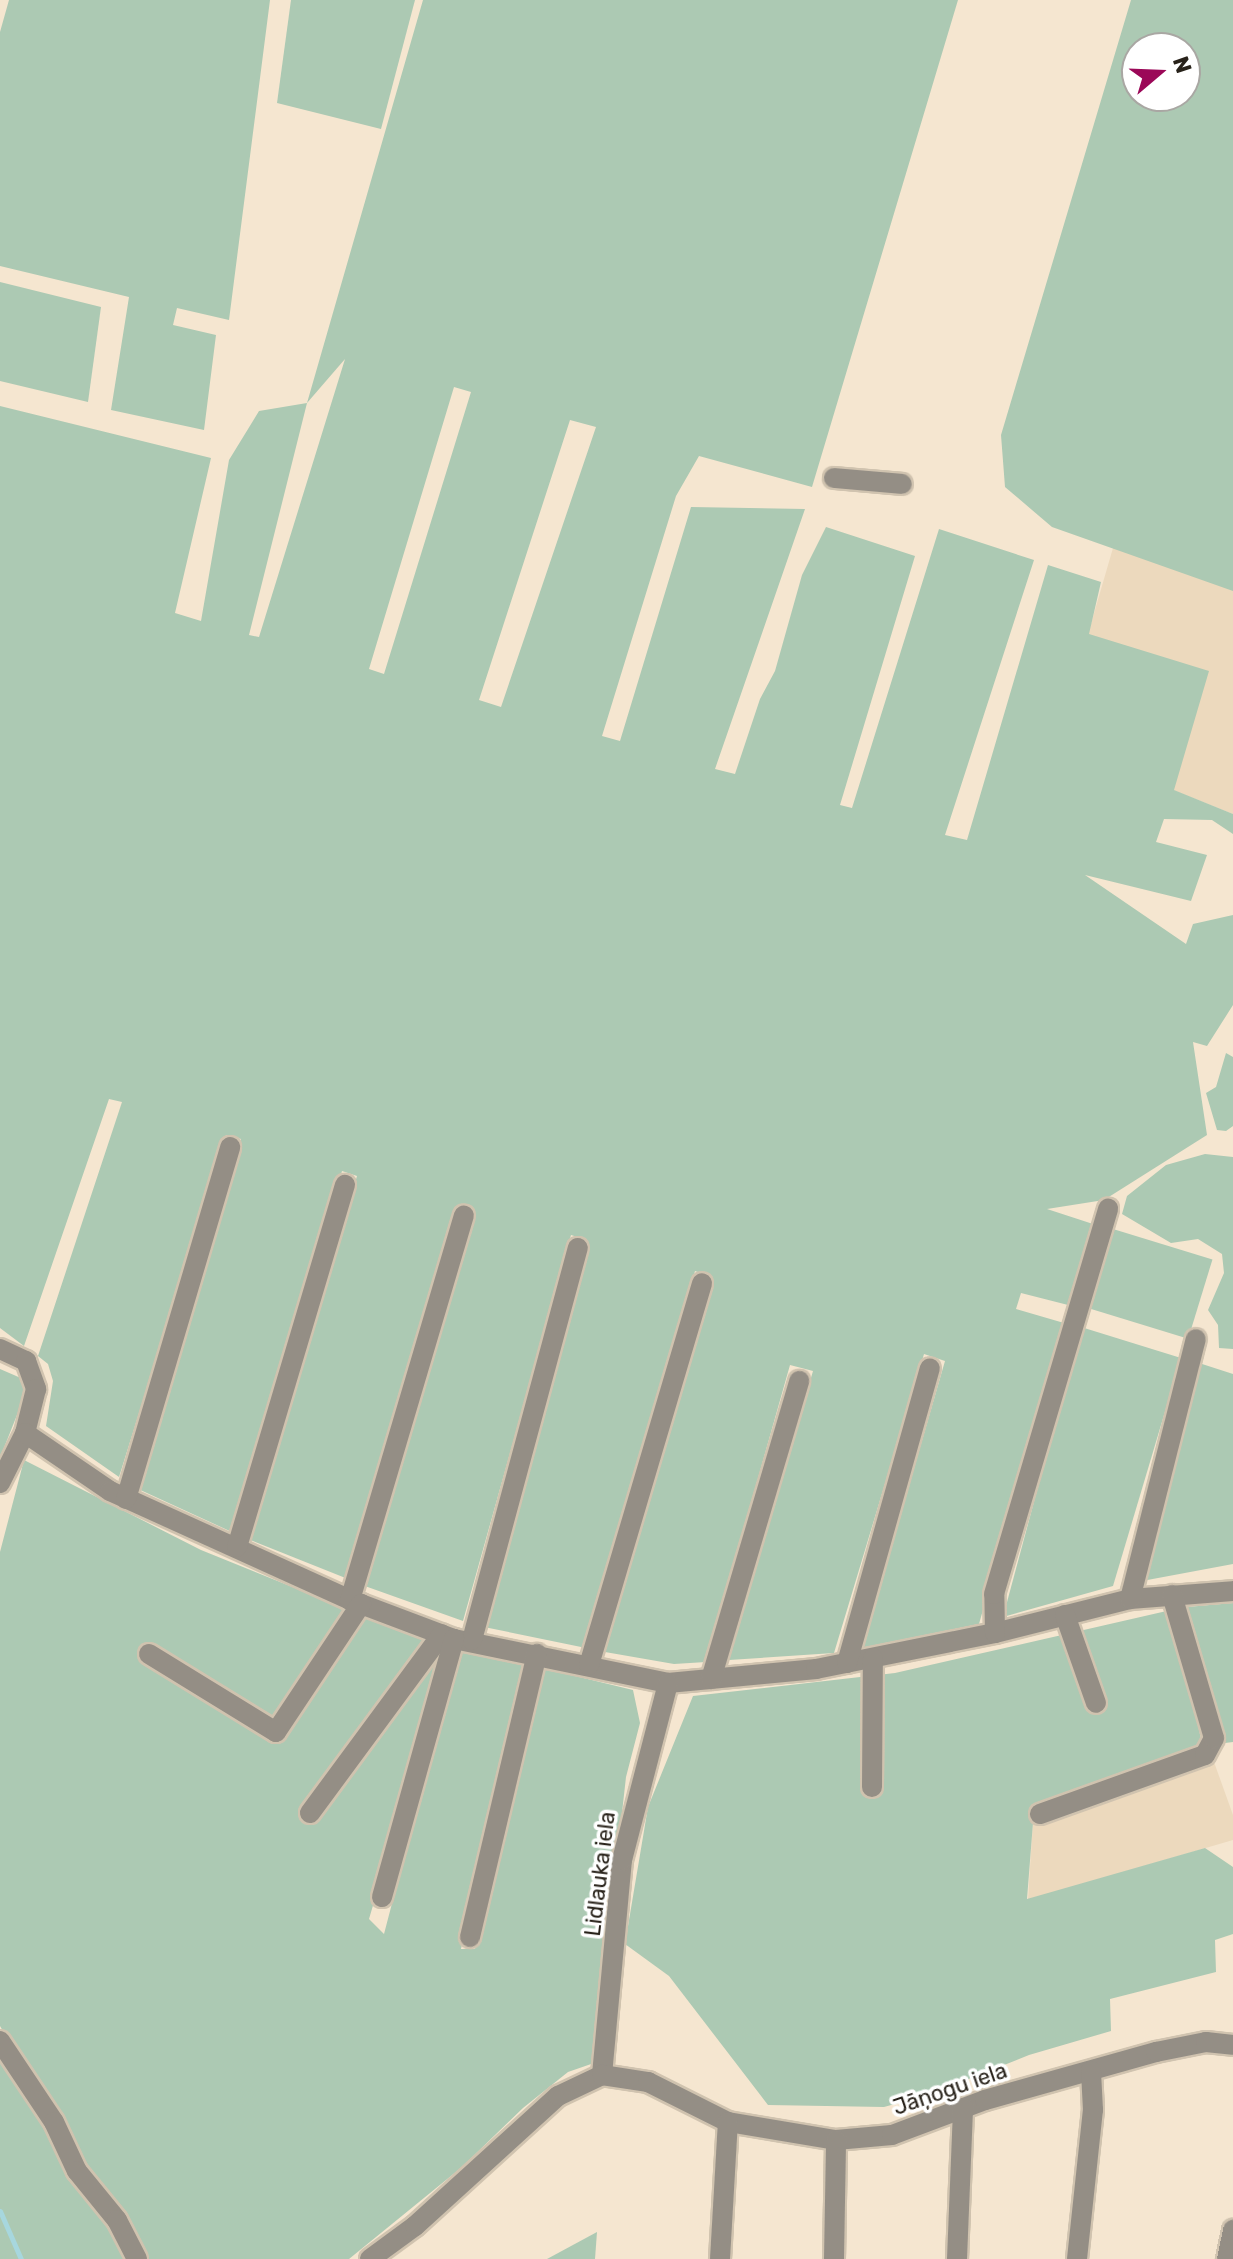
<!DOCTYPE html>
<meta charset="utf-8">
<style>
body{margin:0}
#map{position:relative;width:1233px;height:2259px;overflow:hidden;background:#f5e6d0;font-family:Rubik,sans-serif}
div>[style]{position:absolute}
.built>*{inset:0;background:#ecd9bd}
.green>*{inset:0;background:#acc9b3;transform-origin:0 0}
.stream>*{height:5px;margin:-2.5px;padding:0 2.5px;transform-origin:2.5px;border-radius:2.5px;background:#a7d7de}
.roads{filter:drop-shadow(2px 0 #d0c3af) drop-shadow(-2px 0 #d0c3af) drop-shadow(0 2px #d0c3af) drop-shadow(0 -2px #d0c3af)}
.minor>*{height:20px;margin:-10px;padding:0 10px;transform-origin:10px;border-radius:10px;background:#948e85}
span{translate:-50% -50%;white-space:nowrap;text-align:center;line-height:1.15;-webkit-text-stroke:7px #fff;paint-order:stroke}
.street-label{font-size:22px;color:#28221a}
.north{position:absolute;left:1121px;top:32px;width:80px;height:80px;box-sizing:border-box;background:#fff;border:2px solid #a9a7a3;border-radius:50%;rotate:71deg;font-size:22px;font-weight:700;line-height:32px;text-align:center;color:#28221a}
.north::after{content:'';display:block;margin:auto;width:28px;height:36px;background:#9b0858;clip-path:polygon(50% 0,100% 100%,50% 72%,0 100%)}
</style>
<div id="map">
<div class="built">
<i style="clip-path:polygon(1131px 486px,1233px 517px,1233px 814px,1173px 790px,1183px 750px,1088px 634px)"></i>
<i style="clip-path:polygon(1214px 1762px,1233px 1815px,1233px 1840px,1028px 1900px,1033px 1821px)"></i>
</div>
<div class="green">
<i style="clip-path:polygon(9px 0,270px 0,229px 320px,177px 308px,173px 325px,216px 335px,204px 430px,111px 410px,129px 297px,0 266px,0 32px)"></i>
<i style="clip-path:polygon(291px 0,415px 0,381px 129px,277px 103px)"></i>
<i style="clip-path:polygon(evenodd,423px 0,958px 0,812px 487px,699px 456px,676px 496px,602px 736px,620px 741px,691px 507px,805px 509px,715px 769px,735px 774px,760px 699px,775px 671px,802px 575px,826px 527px,915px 556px,840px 805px,852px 808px,939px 529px,1034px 560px,945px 835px,967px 840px,1048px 565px,1101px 582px,1089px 634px,1209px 671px,1174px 790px,1233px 814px,1233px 834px,1212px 820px,1164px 819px,1156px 842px,1207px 855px,1191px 901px,1085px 875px,1186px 944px,1193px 924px,1233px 915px,1233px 1005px,1207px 1046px,1193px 1042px,1207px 1135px,1104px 1200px,1047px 1209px,1093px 1224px,1072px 1306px,1021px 1293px,1016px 1309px,1064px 1323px,979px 1624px,862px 1648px,945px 1361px,924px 1354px,834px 1653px,729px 1660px,813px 1371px,790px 1365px,706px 1662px,674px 1664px,605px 1652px,712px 1277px,695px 1271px,586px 1648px,484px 1627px,587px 1240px,571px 1235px,463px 1621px,362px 1585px,472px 1210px,459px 1207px,348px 1579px,248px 1539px,357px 1176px,342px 1171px,234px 1533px,136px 1488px,241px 1139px,226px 1135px,119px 1477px,46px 1426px,53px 1381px,48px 1364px,38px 1356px,122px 1102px,109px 1099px,24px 1346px,0 1328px,0 406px,211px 458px,175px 613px,201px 621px,229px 460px,259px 411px,307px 403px,423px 0,345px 359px,259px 637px,249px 635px,307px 403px,345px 359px,423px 0,454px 387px,471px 392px,384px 674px,369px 669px,454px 387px,423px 0,570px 420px,596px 427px,501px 707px,479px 700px,570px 420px)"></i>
<i style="clip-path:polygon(evenodd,1131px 0,1233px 0,1233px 591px,1052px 527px,1005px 487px,1001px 435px,1131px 0,1137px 48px,1185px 48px,1185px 96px,1137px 96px,1137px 48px)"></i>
<i style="clip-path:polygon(0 282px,101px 307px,88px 402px,0 381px)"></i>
<i style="clip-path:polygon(1226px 1053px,1233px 1057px,1233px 1126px,1226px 1131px,1217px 1130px,1206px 1093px,1216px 1087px)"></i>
<i style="clip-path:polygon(1205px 1154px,1233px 1157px,1233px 1349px,1219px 1348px,1218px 1325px,1208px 1310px,1224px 1273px,1222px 1254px,1198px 1239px,1171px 1243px,1122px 1214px,1127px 1196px,1166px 1165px)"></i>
<i style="left:1113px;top:1229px;width:104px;height:83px;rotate:17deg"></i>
<i style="clip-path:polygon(1081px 1327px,1181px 1358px,1113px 1586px,1003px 1617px)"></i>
<i style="clip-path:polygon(1199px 1363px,1233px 1374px,1233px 1564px,1142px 1581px)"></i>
<i style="clip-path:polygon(0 1369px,30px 1382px,0 1458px)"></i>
<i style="clip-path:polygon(24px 1460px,201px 1550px,352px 1611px,277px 1739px,361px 1616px,431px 1638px,300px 1819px,307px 1823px,443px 1643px,450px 1645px,369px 1919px,384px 1934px,459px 1647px,525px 1664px,461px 1949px,475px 1949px,538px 1667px,633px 1690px,640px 1723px,626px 1777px,594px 2063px,568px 2072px,523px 2108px,462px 2167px,349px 2259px,145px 2259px,127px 2214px,79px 2160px,0 2026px,0 1552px)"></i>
<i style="clip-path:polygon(1233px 1603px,1233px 1742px,1225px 1743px,1187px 1607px)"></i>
<i style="clip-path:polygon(1171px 1610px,1203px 1747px,1034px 1810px,1027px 1899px,1205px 1848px,1233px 1867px,1233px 1934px,1215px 1940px,1216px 1972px,1110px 1999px,1111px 2031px,1029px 2055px,931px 2094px,884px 2107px,768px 2105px,669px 1976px,625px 1944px,648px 1807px,693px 1696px,895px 1673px)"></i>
<i style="clip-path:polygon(0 2055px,110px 2220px,130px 2259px,0 2259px)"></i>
<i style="clip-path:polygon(597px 2232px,595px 2259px,547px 2259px)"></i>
</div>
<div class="stream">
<i style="left:0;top:2211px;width:52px;rotate:66.4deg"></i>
</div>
<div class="roads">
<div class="minor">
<i style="left:834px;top:478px;width:68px;rotate:5deg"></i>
<i style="left:0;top:1349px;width:29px;rotate:25deg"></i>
<i style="left:26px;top:1361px;width:30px;rotate:70deg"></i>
<i style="left:36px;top:1389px;width:45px;rotate:104deg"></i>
<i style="left:25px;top:1433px;width:56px;rotate:116.6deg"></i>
<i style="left:25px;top:1433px;width:103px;rotate:34.3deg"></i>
<i style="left:110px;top:1491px;width:264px;rotate:24.4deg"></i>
<i style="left:350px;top:1600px;width:111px;rotate:20.6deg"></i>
<i style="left:454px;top:1639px;width:218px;rotate:11.6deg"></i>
<i style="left:668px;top:1683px;width:149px;rotate:-5.4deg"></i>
<i style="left:816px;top:1669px;width:183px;rotate:-11.4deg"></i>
<i style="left:995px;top:1633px;width:139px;rotate:-14.1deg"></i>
<i style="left:1130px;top:1599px;width:103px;rotate:-4.4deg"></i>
<i style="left:126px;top:1499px;width:367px;rotate:-73.5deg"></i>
<i style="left:237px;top:1547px;width:378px;rotate:-73.4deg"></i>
<i style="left:1130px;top:1599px;width:268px;rotate:-75.8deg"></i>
<i style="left:350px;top:1600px;width:401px;rotate:-73.5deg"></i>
<i style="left:1065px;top:1615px;width:93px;rotate:70.6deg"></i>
<i style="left:995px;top:1633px;width:39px;rotate:-91deg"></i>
<i style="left:994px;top:1594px;width:402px;rotate:-73.5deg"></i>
<i style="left:472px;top:1640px;width:406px;rotate:-74.9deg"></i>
<i style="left:149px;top:1654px;width:149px;rotate:31.6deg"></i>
<i style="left:276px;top:1732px;width:154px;rotate:-56.4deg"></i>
<i style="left:847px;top:1663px;width:306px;rotate:-74.3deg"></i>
<i style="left:589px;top:1665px;width:398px;rotate:-73.5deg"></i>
<i style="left:711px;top:1679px;width:311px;rotate:-73.5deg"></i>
<i style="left:872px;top:1787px;width:129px;rotate:-89.6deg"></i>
<i style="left:310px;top:1813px;width:222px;rotate:-53.6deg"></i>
<i style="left:1040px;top:1814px;width:175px;rotate:-19.7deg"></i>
<i style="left:1205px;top:1755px;width:19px;rotate:-62deg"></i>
<i style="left:1214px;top:1738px;width:149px;rotate:-106.4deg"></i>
<i style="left:382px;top:1897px;width:268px;rotate:-74.4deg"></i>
<i style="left:470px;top:1937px;width:291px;rotate:-76.7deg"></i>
<i style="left:0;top:2041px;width:97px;rotate:56.3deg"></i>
<i style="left:54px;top:2122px;width:54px;rotate:64.9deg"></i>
<i style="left:77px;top:2171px;width:63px;rotate:50.8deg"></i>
<i style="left:117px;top:2220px;width:44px;rotate:62.9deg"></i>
<i style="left:602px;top:2075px;width:216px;rotate:-84.7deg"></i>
<i style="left:622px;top:1860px;width:183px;rotate:-75.4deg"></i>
<i style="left:370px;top:2259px;width:56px;rotate:-36.3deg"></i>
<i style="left:415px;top:2226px;width:193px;rotate:-42.3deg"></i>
<i style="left:558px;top:2096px;width:49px;rotate:-25.5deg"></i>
<i style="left:602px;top:2075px;width:47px;rotate:8.7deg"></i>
<i style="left:648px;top:2082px;width:89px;rotate:26.6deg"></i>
<i style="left:728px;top:2122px;width:109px;rotate:9.5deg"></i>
<i style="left:836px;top:2140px;width:56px;rotate:-5.1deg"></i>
<i style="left:892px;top:2135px;width:99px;rotate:-20.6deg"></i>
<i style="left:985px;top:2100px;width:178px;rotate:-15.7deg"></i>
<i style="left:1156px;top:2052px;width:51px;rotate:-11.3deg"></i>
<i style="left:1206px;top:2042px;width:27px;rotate:6deg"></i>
<i style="left:720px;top:2259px;width:137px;rotate:-86.7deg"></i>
<i style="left:834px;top:2259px;width:119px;rotate:-89deg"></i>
<i style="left:957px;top:2259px;width:151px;rotate:-87.7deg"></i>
<i style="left:1077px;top:2259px;width:150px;rotate:-83.9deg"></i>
<i style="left:1093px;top:2110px;width:39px;rotate:-93deg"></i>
<i style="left:1227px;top:2259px;width:30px;rotate:-78deg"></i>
</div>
</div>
<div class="street-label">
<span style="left:600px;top:1874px;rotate:-83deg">Lidlauka iela</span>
<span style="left:950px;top:2089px;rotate:-19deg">Jāņogu iela</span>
</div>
<div class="north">N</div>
</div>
